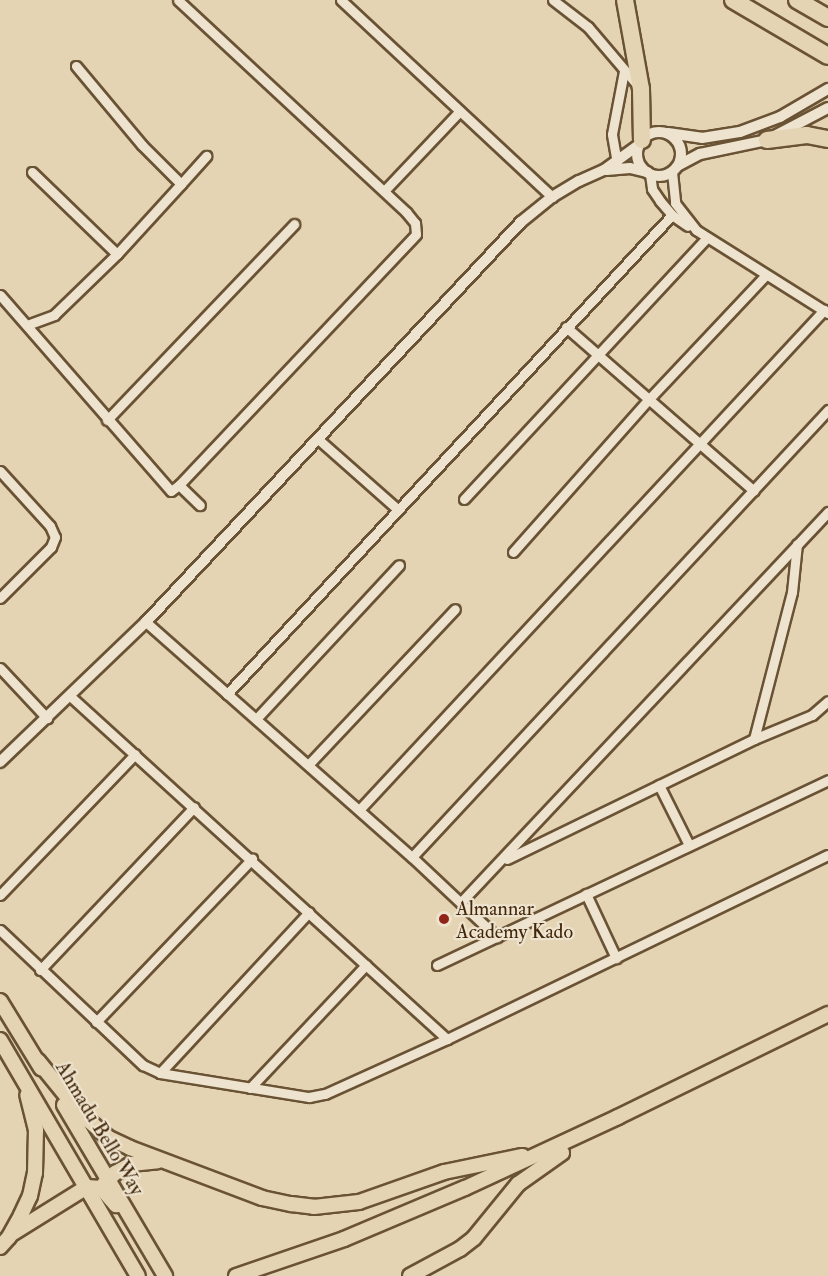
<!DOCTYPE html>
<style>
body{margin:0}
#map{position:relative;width:828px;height:1276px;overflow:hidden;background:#e4d4b4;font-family:"IM FELL Double Pica",serif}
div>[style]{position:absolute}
.roads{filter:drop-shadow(2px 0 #6a5234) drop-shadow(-2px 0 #6a5234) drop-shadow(0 2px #6a5234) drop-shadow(0 -2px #6a5234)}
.minor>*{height:9px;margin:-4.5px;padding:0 4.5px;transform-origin:4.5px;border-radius:4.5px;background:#ede3ce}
.tertiary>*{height:10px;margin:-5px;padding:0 5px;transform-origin:5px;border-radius:5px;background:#ede3ce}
.tertiary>.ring{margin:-5px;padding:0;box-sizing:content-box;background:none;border:10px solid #ede3ce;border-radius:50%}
.primary>*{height:14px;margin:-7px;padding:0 7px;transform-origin:7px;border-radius:7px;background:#e4d4b4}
.motorway>*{height:16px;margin:-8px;padding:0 8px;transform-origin:8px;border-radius:8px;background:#e4d4b4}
.dots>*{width:16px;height:16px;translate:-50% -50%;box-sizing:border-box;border:3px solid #ede3ce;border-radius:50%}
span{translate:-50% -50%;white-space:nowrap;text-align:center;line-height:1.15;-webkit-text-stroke:4.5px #ede3ce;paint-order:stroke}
.poi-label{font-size:20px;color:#42260a}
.left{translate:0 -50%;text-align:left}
.street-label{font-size:20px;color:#42260a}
</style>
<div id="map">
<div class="roads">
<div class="minor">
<i style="left:341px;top:0;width:289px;rotate:43deg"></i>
<i style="left:553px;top:0;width:44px;rotate:37.6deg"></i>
<i style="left:588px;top:27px;width:79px;rotate:49.6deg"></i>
<i style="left:617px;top:163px;width:29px;rotate:-100deg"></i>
<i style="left:612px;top:134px;width:64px;rotate:-79.2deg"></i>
<i style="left:32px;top:172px;width:118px;rotate:44deg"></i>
<i style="left:672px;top:172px;width:31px;rotate:84deg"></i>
<i style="left:675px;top:203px;width:34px;rotate:52deg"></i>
<i style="left:696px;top:230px;width:156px;rotate:32.2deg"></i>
<i style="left:650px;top:174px;width:15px;rotate:82deg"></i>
<i style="left:652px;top:189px;width:14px;rotate:56deg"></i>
<i style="left:660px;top:201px;width:18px;rotate:49deg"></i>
<i style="left:672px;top:215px;width:19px;rotate:35deg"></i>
<i style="left:181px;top:184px;width:38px;rotate:-48deg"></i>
<i style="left:384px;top:191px;width:110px;rotate:-46.5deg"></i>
<i style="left:0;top:295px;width:260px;rotate:48.9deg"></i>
<i style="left:171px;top:491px;width:10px;rotate:-37deg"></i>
<i style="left:179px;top:485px;width:345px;rotate:-46.6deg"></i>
<i style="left:416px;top:234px;width:11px;rotate:-95deg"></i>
<i style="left:415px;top:223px;width:14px;rotate:-129deg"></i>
<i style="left:406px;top:212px;width:311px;rotate:-137.1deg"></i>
<i style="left:27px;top:325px;width:29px;rotate:-20deg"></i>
<i style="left:54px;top:315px;width:88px;rotate:-44.1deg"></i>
<i style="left:117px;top:254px;width:95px;rotate:-47.6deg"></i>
<i style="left:181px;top:184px;width:55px;rotate:-135deg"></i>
<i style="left:142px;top:145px;width:103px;rotate:-129.9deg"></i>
<i style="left:566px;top:327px;width:249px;rotate:41.1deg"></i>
<i style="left:107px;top:420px;width:271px;rotate:-46.3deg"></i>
<i style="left:318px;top:439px;width:106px;rotate:41.5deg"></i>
<i style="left:0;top:471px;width:74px;rotate:47.7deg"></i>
<i style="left:50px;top:526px;width:12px;rotate:66deg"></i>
<i style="left:55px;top:537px;width:11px;rotate:112deg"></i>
<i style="left:51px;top:547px;width:72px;rotate:135deg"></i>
<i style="left:179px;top:485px;width:29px;rotate:44deg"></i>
<i style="left:464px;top:499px;width:355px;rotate:-47.1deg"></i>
<i style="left:513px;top:552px;width:205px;rotate:-48.4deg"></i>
<i style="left:649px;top:399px;width:170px;rotate:-46.7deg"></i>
<i style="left:146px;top:622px;width:355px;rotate:41.5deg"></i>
<i style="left:412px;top:857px;width:117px;rotate:43.3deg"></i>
<i style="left:0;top:668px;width:69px;rotate:46.8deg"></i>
<i style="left:227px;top:694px;width:654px;rotate:-47.11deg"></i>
<i style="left:70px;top:696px;width:510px;rotate:42.3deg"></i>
<i style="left:256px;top:719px;width:210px;rotate:-47.1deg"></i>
<i style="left:754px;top:739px;width:152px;rotate:-75.5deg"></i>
<i style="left:792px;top:592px;width:48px;rotate:-84.1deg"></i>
<i style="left:308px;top:765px;width:214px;rotate:-46.7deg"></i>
<i style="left:659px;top:785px;width:67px;rotate:63.4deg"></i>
<i style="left:359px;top:810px;width:683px;rotate:-47.08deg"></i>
<i style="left:412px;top:857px;width:611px;rotate:-47.06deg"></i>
<i style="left:507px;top:859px;width:275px;rotate:-25.9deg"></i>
<i style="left:754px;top:739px;width:63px;rotate:-22.5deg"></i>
<i style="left:812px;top:715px;width:21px;rotate:-41deg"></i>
<i style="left:586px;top:894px;width:71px;rotate:64.9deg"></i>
<i style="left:0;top:895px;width:195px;rotate:-46.2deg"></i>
<i style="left:461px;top:902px;width:536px;rotate:-46.74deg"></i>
<i style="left:0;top:930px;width:197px;rotate:43.4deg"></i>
<i style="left:143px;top:1065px;width:19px;rotate:25deg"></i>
<i style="left:160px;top:1073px;width:151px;rotate:9.2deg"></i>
<i style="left:309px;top:1097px;width:16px;rotate:-11deg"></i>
<i style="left:325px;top:1094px;width:134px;rotate:-24.3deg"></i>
<i style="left:447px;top:1039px;width:423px;rotate:-25.8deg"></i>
<i style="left:437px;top:965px;width:433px;rotate:-25.3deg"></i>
<i style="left:40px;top:970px;width:224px;rotate:-46.6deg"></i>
<i style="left:96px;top:1022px;width:226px;rotate:-46.3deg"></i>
<i style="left:160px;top:1073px;width:219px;rotate:-47.2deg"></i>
<i style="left:250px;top:1088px;width:169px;rotate:-46.7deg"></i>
</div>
<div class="tertiary">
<i class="ring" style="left:637px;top:132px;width:34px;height:34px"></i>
<i style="left:668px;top:133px;width:34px;rotate:8deg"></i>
<i style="left:702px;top:138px;width:38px;rotate:-9deg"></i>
<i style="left:740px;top:132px;width:43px;rotate:-20.6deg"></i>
<i style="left:780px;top:117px;width:56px;rotate:-30.3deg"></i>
<i style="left:679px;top:165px;width:24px;rotate:-28deg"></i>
<i style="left:700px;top:154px;width:68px;rotate:-11.8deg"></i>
<i style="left:767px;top:140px;width:69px;rotate:-27.7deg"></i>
<i style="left:607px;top:170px;width:23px;rotate:-5deg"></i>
<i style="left:630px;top:168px;width:18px;rotate:13deg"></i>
<i style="left:0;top:762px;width:202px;rotate:-43.8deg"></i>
<i style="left:146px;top:622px;width:548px;rotate:-46.85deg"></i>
<i style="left:521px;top:222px;width:40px;rotate:-39deg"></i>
<i style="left:552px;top:197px;width:31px;rotate:-31deg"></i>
<i style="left:579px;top:181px;width:27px;rotate:-24deg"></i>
<i style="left:604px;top:170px;width:44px;rotate:-35.8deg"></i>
</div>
<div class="primary">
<i style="left:0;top:1001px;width:79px;rotate:58.5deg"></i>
<i style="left:0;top:1040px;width:273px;rotate:59.7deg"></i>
<i style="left:38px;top:1061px;width:68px;rotate:50.9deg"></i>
<i style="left:81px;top:1114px;width:37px;rotate:41deg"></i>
<i style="left:109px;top:1138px;width:23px;rotate:25deg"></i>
<i style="left:130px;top:1148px;width:141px;rotate:20.7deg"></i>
<i style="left:262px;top:1198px;width:30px;rotate:12deg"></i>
<i style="left:291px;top:1204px;width:23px;rotate:7deg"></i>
<i style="left:314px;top:1207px;width:45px;rotate:-6.3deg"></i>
<i style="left:359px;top:1202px;width:90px;rotate:-19.4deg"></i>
<i style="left:444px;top:1172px;width:80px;rotate:-11.6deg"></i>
<i style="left:64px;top:1105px;width:199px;rotate:59.4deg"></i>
<i style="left:104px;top:1184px;width:16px;rotate:-45deg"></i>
<i style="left:115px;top:1173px;width:18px;rotate:-29deg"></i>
<i style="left:131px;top:1164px;width:27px;rotate:-6deg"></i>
<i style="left:13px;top:1233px;width:87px;rotate:-31.9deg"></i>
<i style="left:87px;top:1187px;width:14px;rotate:4deg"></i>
<i style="left:101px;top:1188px;width:23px;rotate:49deg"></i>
<i style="left:0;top:1247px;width:13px;rotate:-48deg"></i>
<i style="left:9px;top:1237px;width:25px;rotate:-61deg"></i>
<i style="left:21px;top:1215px;width:21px;rotate:-65deg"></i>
<i style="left:30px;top:1196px;width:24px;rotate:-78deg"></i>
<i style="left:35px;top:1173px;width:43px;rotate:-88.7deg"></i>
<i style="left:36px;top:1130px;width:36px;rotate:-104deg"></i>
<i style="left:236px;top:1276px;width:114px;rotate:-18.9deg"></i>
<i style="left:344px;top:1239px;width:131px;rotate:-22.9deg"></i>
<i style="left:465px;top:1188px;width:169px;rotate:-24.9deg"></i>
<i style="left:618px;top:1117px;width:234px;rotate:-26.1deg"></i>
<i style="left:410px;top:1276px;width:57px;rotate:-28.4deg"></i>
<i style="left:460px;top:1249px;width:18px;rotate:-38deg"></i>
<i style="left:474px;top:1238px;width:70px;rotate:-50.8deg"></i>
<i style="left:518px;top:1184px;width:54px;rotate:-35.2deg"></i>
</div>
<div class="motorway">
<i style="left:625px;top:0;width:90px;rotate:79.8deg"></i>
<i style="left:641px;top:89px;width:51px;rotate:88.9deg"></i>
<i style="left:733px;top:0;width:110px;rotate:30.5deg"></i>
<i style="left:797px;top:0;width:36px;rotate:30deg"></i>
<i style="left:767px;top:140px;width:40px;rotate:-7.1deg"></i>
<i style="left:807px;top:135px;width:21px;rotate:11deg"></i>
</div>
</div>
<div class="dots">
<i style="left:444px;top:919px;background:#8f2418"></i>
</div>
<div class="poi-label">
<span class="left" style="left:456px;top:920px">Almannar<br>Academy Kado</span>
</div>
<div class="street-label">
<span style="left:100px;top:1128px;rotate:59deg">Ahmadu Bello Way</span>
</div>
</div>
